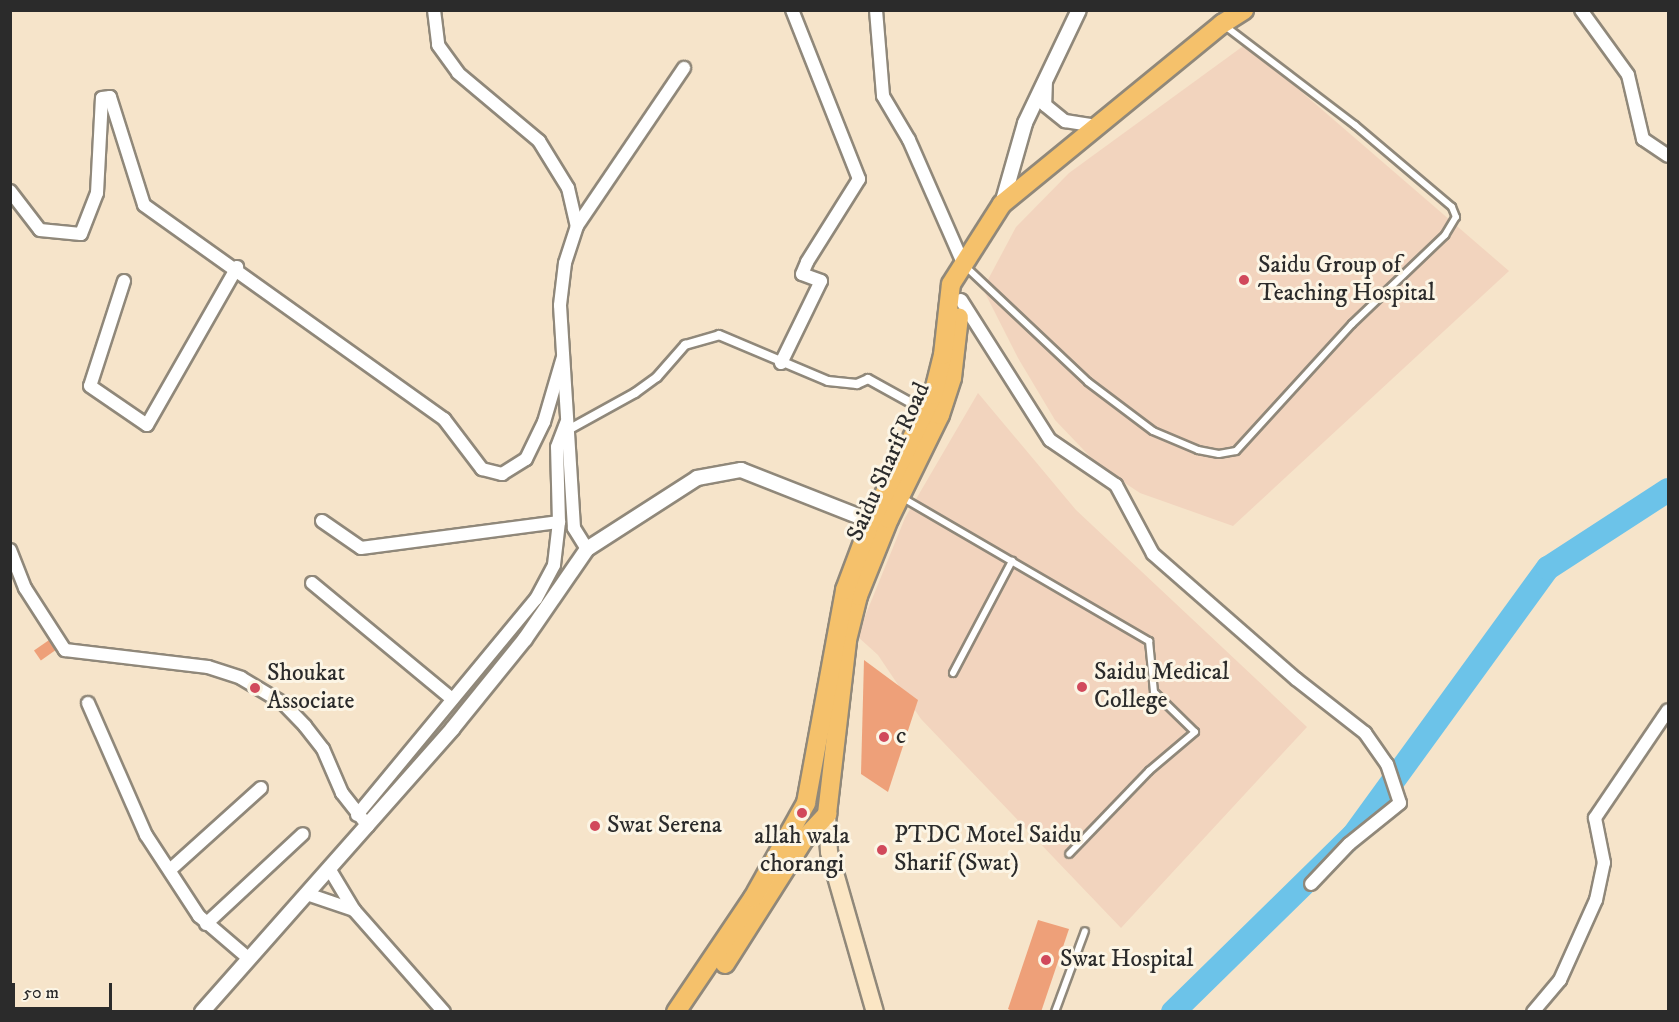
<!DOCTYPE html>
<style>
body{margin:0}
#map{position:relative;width:1679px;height:1022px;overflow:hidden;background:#f6e4ca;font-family:"IM FELL DW Pica",serif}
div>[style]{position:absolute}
.built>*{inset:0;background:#f2d4be}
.river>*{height:24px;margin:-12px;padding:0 12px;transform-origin:12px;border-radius:12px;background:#6cc3e9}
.building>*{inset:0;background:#eea079;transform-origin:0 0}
.roads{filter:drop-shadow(2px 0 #90887a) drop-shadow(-2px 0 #90887a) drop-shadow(0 2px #90887a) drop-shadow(0 -2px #90887a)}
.service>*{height:6px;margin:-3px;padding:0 3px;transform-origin:3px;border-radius:3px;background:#fff}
.pedestrian>*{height:8px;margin:-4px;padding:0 4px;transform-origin:4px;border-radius:4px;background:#fff}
.minor>*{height:12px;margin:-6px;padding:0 6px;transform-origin:6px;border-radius:6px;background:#fff}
.tertiary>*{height:14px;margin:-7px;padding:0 7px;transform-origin:7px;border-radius:7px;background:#fff}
.secondary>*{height:16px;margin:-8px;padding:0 8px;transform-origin:8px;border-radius:8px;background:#fbe6c4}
.primary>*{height:18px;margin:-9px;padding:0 9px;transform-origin:9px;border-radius:9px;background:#f5c16b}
.dots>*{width:16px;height:16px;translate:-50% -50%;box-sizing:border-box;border:3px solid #fcf5e5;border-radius:50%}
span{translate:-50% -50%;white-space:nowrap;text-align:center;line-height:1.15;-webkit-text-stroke:6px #fcf5e5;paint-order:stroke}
.poi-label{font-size:24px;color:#2b2b2b}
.left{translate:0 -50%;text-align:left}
.street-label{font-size:24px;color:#2b2b2b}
.frame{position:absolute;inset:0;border:12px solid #2b2b2b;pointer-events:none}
.scale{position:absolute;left:12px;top:983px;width:100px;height:27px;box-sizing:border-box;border:3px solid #2b2b2b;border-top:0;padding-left:8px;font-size:18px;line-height:21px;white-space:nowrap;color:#2b2b2b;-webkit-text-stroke:4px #fcf5e5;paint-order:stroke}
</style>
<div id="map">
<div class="built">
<i style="clip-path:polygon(1246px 44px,1509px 271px,1233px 526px,1140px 493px,1099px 466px,1055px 420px,1018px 358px,983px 289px,1016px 227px,1069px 173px)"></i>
<i style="clip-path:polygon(978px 393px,1076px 510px,1307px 727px,1121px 928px,921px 719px,878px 655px,857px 636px,905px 518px)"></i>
</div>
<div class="river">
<i style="left:1173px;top:1012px;width:252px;rotate:-44.4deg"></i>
<i style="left:1353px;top:836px;width:331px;rotate:-54deg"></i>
<i style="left:1548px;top:568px;width:143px;rotate:-33deg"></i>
</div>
<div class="building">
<i style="left:52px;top:638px;width:12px;height:22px;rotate:55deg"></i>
<i style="clip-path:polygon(864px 660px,918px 700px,888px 792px,861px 774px)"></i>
<i style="clip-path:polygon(1038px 920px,1069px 929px,1041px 1012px,1014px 1012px,1008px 1009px)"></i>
</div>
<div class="roads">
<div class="service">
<i style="left:964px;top:265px;width:170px;rotate:43.3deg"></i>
<i style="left:1088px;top:382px;width:81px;rotate:37deg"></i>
<i style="left:1153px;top:431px;width:49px;rotate:22.9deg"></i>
<i style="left:1198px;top:450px;width:21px;rotate:11deg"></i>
<i style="left:1219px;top:454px;width:17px;rotate:-10deg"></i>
<i style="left:1236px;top:451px;width:172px;rotate:-47.6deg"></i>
<i style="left:1352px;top:324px;width:129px;rotate:-43.7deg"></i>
<i style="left:1445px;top:235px;width:21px;rotate:-59deg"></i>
<i style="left:1456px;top:217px;width:11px;rotate:-112deg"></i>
<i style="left:1452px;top:207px;width:127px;rotate:-139.8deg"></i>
<i style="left:1355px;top:125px;width:163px;rotate:-142.7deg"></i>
<i style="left:903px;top:498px;width:285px;rotate:30.2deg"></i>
<i style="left:1149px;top:641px;width:51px;rotate:84.4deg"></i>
<i style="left:1154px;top:692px;width:57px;rotate:44.3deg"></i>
<i style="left:1195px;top:732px;width:60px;rotate:139.7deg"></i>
<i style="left:1149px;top:771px;width:115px;rotate:133.9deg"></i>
<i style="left:953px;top:673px;width:127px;rotate:-62.2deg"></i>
<i style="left:1055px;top:1012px;width:86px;rotate:-69.7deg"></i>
</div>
<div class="pedestrian">
<i style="left:568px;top:430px;width:77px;rotate:-28.9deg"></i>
<i style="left:635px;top:393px;width:27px;rotate:-36deg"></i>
<i style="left:657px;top:377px;width:43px;rotate:-48.8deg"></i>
<i style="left:685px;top:345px;width:35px;rotate:-16deg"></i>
<i style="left:719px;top:335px;width:118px;rotate:22.9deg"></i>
<i style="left:828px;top:381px;width:29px;rotate:6deg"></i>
<i style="left:857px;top:384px;width:12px;rotate:-24deg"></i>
<i style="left:868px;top:379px;width:66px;rotate:28.9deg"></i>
</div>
<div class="minor">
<i style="left:434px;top:10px;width:35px;rotate:83deg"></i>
<i style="left:438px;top:45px;width:34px;rotate:54deg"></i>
<i style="left:458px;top:73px;width:106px;rotate:40deg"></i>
<i style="left:539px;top:141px;width:55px;rotate:58.3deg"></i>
<i style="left:568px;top:188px;width:39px;rotate:77deg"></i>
<i style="left:876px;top:10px;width:86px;rotate:85.3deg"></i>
<i style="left:883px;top:96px;width:51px;rotate:59.4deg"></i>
<i style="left:909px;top:140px;width:137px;rotate:66.3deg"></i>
<i style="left:1581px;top:10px;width:80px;rotate:54.1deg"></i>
<i style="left:1628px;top:75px;width:66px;rotate:76.8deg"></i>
<i style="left:1643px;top:139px;width:30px;rotate:34deg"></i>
<i style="left:1046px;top:80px;width:25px;rotate:92deg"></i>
<i style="left:1045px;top:105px;width:26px;rotate:39deg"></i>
<i style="left:1065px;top:121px;width:32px;rotate:9deg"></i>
<i style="left:10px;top:191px;width:49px;rotate:52.4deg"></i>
<i style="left:40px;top:230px;width:41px;rotate:5.6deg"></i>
<i style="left:81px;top:234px;width:44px;rotate:-68.7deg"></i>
<i style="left:97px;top:193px;width:95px;rotate:-87deg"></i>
<i style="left:102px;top:98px;width:8px;rotate:-7deg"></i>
<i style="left:110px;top:97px;width:113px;rotate:72.5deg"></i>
<i style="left:144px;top:205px;width:369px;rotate:35.5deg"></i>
<i style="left:444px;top:419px;width:63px;rotate:52.8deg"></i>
<i style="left:482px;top:469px;width:21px;rotate:14deg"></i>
<i style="left:502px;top:474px;width:28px;rotate:-32deg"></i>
<i style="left:526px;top:459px;width:41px;rotate:-64.1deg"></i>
<i style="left:544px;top:422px;width:68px;rotate:-73.7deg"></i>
<i style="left:124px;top:281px;width:110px;rotate:107.9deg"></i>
<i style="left:90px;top:386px;width:69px;rotate:34.4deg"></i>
<i style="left:147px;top:425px;width:182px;rotate:-60.3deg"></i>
<i style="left:961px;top:300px;width:166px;rotate:57.6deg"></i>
<i style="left:1050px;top:440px;width:80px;rotate:34.3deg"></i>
<i style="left:1116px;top:485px;width:78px;rotate:61.8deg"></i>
<i style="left:1153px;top:554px;width:190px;rotate:41.2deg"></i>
<i style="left:1296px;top:679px;width:88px;rotate:38deg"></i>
<i style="left:1365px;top:733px;width:38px;rotate:55deg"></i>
<i style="left:1387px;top:764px;width:41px;rotate:71.6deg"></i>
<i style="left:1400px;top:803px;width:65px;rotate:141.2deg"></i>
<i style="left:1349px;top:844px;width:55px;rotate:133.5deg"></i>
<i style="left:781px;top:363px;width:91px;rotate:-64deg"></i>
<i style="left:821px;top:281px;width:20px;rotate:-160deg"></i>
<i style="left:802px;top:274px;width:13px;rotate:-67deg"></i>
<i style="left:807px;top:262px;width:98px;rotate:-57.9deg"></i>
<i style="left:859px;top:179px;width:182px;rotate:-111.6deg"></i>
<i style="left:322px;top:521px;width:47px;rotate:34.7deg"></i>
<i style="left:361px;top:548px;width:200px;rotate:-7.5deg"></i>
<i style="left:587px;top:549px;width:25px;rotate:-122deg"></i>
<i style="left:574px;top:528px;width:223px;rotate:-93.6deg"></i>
<i style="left:560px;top:305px;width:42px;rotate:-83.2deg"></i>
<i style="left:565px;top:263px;width:39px;rotate:-72deg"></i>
<i style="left:577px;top:226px;width:191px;rotate:-55.9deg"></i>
<i style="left:10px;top:550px;width:41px;rotate:68.5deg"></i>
<i style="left:25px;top:588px;width:74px;rotate:57.2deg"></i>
<i style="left:65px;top:650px;width:144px;rotate:6.8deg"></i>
<i style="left:208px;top:667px;width:35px;rotate:18deg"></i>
<i style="left:241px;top:678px;width:49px;rotate:30.8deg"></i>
<i style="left:283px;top:703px;width:32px;rotate:46deg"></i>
<i style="left:305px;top:726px;width:29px;rotate:52deg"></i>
<i style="left:323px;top:749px;width:48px;rotate:66.6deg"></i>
<i style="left:342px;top:793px;width:42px;rotate:51.8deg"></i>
<i style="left:312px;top:583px;width:182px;rotate:39.6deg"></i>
<i style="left:88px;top:703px;width:144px;rotate:66.3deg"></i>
<i style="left:146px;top:835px;width:97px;rotate:56.8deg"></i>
<i style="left:199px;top:916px;width:65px;rotate:40.6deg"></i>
<i style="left:357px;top:815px;width:281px;rotate:-50.4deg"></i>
<i style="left:536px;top:599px;width:38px;rotate:-62deg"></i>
<i style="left:554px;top:565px;width:43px;rotate:-83.4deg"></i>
<i style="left:559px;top:522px;width:75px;rotate:-91.5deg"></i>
<i style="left:557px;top:447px;width:26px;rotate:-69deg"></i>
<i style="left:171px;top:869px;width:121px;rotate:-42deg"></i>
<i style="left:330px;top:870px;width:47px;rotate:59deg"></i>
<i style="left:354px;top:910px;width:136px;rotate:48.6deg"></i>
<i style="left:307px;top:894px;width:50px;rotate:18.8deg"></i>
<i style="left:206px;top:924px;width:132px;rotate:-42.9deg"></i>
<i style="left:1533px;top:1012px;width:42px;rotate:-49.8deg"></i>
<i style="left:1560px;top:980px;width:88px;rotate:-65.8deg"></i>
<i style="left:1596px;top:900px;width:38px;rotate:-78deg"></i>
<i style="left:1604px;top:863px;width:46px;rotate:-101.3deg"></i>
<i style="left:1595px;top:818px;width:130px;rotate:-55.9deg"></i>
</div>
<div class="tertiary">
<i style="left:1002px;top:204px;width:84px;rotate:-74.1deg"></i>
<i style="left:1025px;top:123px;width:125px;rotate:-64.5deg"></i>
<i style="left:202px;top:1012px;width:379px;rotate:-48.5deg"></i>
<i style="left:453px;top:728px;width:114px;rotate:-51deg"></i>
<i style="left:525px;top:639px;width:109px;rotate:-55.4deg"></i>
<i style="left:587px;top:549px;width:131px;rotate:-32.8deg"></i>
<i style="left:697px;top:478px;width:45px;rotate:-10.3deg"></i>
<i style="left:741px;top:470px;width:147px;rotate:21.5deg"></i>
</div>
<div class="secondary">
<i style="left:827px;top:814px;width:38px;rotate:87deg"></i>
<i style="left:829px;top:852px;width:166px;rotate:74deg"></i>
</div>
<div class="primary">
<i style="left:725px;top:964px;width:149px;rotate:-57.6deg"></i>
<i style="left:805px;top:838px;width:33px;rotate:-47deg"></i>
<i style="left:827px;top:814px;width:175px;rotate:-83.4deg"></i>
<i style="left:847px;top:640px;width:45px;rotate:-76deg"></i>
<i style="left:858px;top:596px;width:83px;rotate:-68.1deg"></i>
<i style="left:889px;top:519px;width:116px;rotate:-63.9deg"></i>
<i style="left:940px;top:415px;width:39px;rotate:-72deg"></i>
<i style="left:952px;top:378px;width:61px;rotate:-83.5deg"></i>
<i style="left:676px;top:1012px;width:138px;rotate:-56deg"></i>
<i style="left:753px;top:898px;width:109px;rotate:-60.8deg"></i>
<i style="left:806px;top:803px;width:217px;rotate:-79.6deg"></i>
<i style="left:845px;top:590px;width:74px;rotate:-69.4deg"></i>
<i style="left:871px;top:521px;width:140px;rotate:-63.8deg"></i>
<i style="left:933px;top:395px;width:41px;rotate:-76deg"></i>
<i style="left:943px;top:355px;width:71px;rotate:-83.6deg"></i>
<i style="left:951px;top:284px;width:95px;rotate:-57.5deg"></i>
<i style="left:1002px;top:204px;width:284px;rotate:-39.3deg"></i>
<i style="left:1222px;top:24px;width:26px;rotate:-32deg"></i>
</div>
</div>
<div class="dots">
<i style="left:1244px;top:280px;background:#d1495b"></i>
<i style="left:1082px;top:687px;background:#d1495b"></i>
<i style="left:255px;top:688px;background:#d1495b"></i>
<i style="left:884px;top:737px;background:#d1495b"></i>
<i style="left:802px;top:813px;background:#d1495b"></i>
<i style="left:595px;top:826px;background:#d1495b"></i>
<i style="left:882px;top:850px;background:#d1495b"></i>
<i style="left:1046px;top:960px;background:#d1495b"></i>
</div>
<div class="poi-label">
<span class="left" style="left:1258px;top:280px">Saidu Group of<br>Teaching Hospital</span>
<span class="left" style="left:1094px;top:687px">Saidu Medical<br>College</span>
<span class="left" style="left:267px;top:688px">Shoukat<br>Associate</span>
<span class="left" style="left:896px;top:737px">c</span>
<span class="left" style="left:607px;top:826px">Swat Serena</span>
<span class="left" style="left:894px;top:850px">PTDC Motel Saidu<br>Sharif (Swat)</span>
<span style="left:802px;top:851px">allah wala<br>chorangi</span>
<span class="left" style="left:1060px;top:960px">Swat Hospital</span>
</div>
<div class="street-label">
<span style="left:889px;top:462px;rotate:-66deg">Saidu Sharif Road</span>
</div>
<div class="frame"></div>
<div class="scale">50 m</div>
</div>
